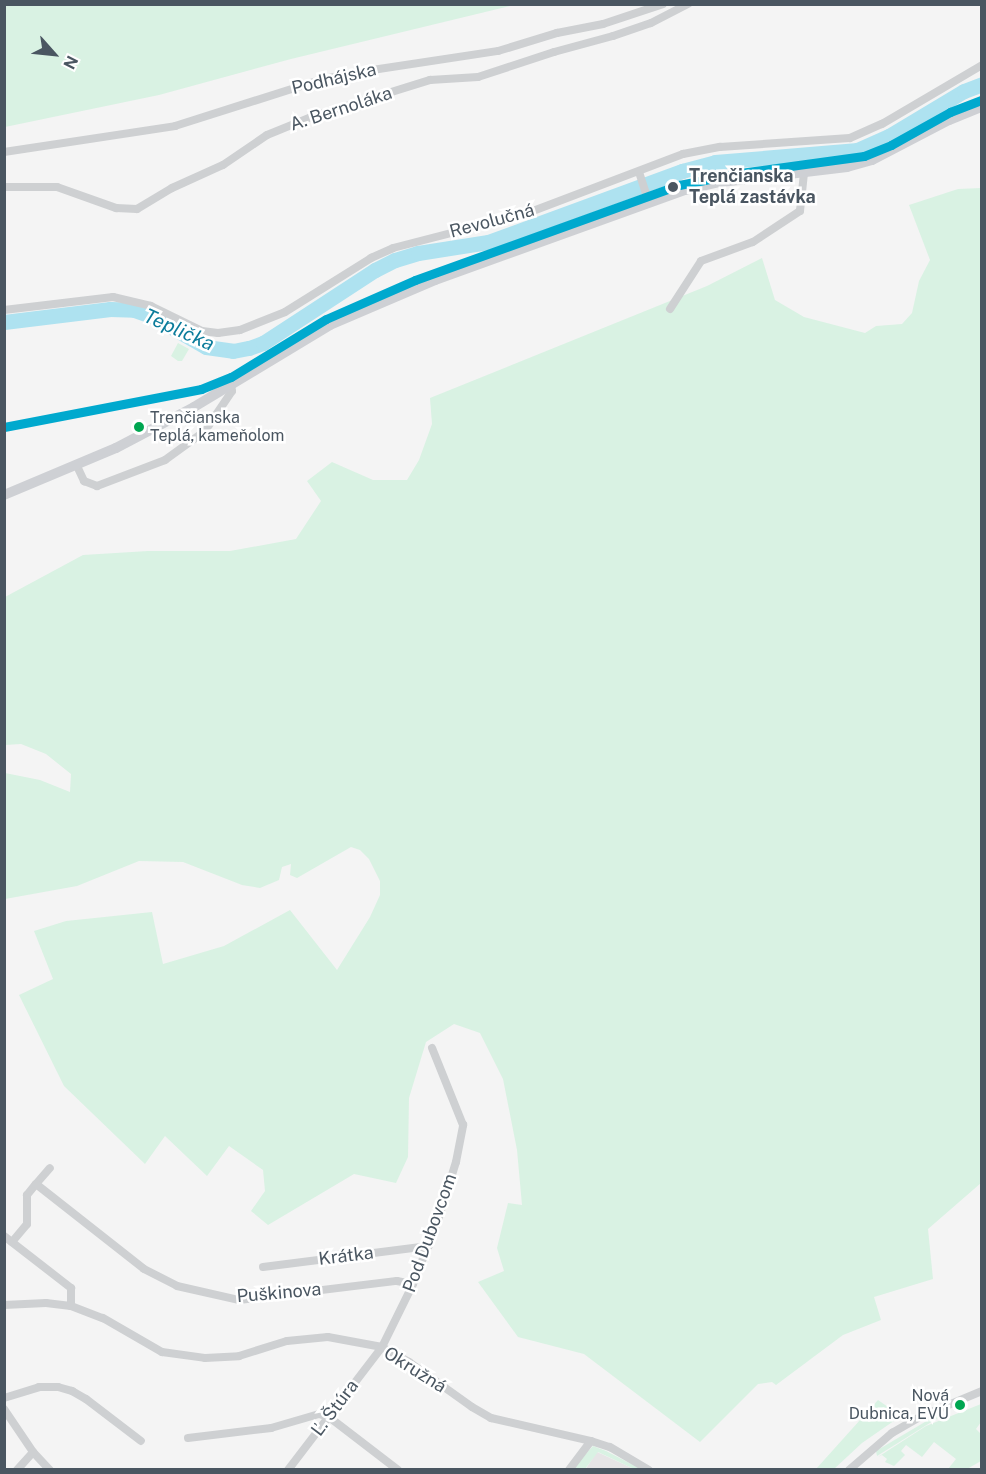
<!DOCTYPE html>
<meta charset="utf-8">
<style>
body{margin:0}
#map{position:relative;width:986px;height:1474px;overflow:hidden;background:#f4f4f4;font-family:"Public Sans",sans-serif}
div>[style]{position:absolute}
.education>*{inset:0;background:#e6e5e6}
.green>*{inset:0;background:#d9f2e3}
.river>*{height:15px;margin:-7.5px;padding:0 7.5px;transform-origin:7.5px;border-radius:7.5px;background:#aee2f0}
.street>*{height:8px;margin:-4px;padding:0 4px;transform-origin:4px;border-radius:4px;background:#ced0d2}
.secondary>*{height:10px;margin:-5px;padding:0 5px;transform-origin:5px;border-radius:5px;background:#ced0d4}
.tram-1>*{height:9px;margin:-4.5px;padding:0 4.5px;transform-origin:4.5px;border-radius:4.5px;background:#00a9ce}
.dots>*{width:16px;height:16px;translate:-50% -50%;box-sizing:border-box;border:3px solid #fff;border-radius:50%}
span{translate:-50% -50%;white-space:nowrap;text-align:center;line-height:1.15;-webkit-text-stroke:5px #fff;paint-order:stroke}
.bus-label{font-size:16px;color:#4a5661}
.left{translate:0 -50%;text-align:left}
.right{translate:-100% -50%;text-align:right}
.street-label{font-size:18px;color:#4a5661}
.stop-label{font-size:18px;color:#4a5661;font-weight:700}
.water-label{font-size:20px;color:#0c7c9b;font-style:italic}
.frame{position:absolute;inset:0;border:6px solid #4a5661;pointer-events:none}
.north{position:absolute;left:24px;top:24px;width:60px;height:60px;-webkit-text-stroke:4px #fff;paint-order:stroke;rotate:117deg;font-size:16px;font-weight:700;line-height:24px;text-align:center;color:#4a5661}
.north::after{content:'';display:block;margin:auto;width:21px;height:27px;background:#4a5661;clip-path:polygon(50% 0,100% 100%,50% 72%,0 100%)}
</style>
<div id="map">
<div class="education">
<i style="clip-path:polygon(597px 1452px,634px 1469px,585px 1470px)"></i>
</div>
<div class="green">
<i style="clip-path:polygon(4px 5px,5px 4px,514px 5px,291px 59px,159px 95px,5px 127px)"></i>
<i style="clip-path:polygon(981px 188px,981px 1183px,928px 1229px,933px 1279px,874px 1297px,881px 1320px,843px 1335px,776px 1385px,772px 1382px,758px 1384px,700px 1442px,584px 1354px,518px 1337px,478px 1282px,504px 1271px,497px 1248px,508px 1203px,522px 1205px,517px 1150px,503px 1079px,480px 1033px,454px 1024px,426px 1042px,409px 1098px,408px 1157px,396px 1183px,354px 1174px,268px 1225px,251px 1211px,265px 1191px,263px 1170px,229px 1146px,207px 1176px,165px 1136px,145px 1164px,64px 1086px,19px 995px,53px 979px,34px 931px,66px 921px,152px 912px,163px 964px,224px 946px,290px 910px,337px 970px,370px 917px,380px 895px,380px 881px,369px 859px,360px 850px,351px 847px,297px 878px,290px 875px,291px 864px,282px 867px,279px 880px,260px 888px,242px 885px,183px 862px,139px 861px,77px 886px,5px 899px,5px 773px,40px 780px,70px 792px,71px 774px,46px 754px,21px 744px,5px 745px,5px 597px,83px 555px,148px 551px,230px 551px,296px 539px,321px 501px,307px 481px,332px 462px,373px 480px,407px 480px,419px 460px,432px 424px,430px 398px,707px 286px,762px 258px,775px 300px,804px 317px,865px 333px,876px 326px,902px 324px,912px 313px,919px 281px,930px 260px,909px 205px,958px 189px)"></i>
<i style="clip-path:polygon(178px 343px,189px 349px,182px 361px,178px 361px,171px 356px)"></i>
<i style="clip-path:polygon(878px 1400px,901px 1416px,862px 1443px,834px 1469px,816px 1469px)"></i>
<i style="clip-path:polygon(981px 1404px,981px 1422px,976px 1429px,981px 1434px,981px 1461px,967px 1469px,948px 1469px,956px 1459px,934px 1442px,922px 1457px,906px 1445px,901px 1451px,905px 1455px,894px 1466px,885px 1462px,887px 1459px,882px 1455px,878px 1457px,926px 1426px)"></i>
<i style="clip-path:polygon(940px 1413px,941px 1416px,877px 1456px,876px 1451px)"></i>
<i style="clip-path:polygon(593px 1446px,606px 1451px,641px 1469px,634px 1469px,598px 1452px,585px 1469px,571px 1470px)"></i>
</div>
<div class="river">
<i style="left:4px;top:322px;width:107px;rotate:-7deg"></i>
<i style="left:110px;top:309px;width:24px;rotate:2deg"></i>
<i style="left:134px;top:310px;width:21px;rotate:19deg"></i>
<i style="left:154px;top:317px;width:60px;rotate:30deg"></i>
<i style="left:206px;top:347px;width:27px;rotate:8deg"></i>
<i style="left:233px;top:351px;width:16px;rotate:-11deg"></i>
<i style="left:249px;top:348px;width:15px;rotate:-20deg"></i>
<i style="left:263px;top:343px;width:134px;rotate:-33.1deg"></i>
<i style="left:375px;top:270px;width:22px;rotate:-27deg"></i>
<i style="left:395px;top:260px;width:24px;rotate:-17deg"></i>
<i style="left:418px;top:253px;width:71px;rotate:-8.9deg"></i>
<i style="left:488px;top:242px;width:207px;rotate:-20.1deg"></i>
<i style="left:682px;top:171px;width:34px;rotate:-15deg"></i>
<i style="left:715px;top:162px;width:143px;rotate:-4.8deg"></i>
<i style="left:857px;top:150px;width:35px;rotate:-24deg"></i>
<i style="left:889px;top:136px;width:87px;rotate:-31deg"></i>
<i style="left:964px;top:91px;width:19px;rotate:-21deg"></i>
</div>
<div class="street">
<i style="left:4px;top:152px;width:173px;rotate:-8.6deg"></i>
<i style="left:175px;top:126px;width:152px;rotate:-17.6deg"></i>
<i style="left:320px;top:80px;width:40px;rotate:-12deg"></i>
<i style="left:359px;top:72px;width:141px;rotate:-8.6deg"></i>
<i style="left:498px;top:51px;width:62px;rotate:-17deg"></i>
<i style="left:557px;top:33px;width:47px;rotate:-11.1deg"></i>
<i style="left:603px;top:24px;width:63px;rotate:-18.4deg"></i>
<i style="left:639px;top:172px;width:32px;rotate:72deg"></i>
<i style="left:4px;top:187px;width:53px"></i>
<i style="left:57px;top:187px;width:63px;rotate:19.6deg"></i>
<i style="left:116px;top:208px;width:21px;rotate:3deg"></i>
<i style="left:137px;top:209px;width:41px;rotate:-31deg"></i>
<i style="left:172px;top:188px;width:56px;rotate:-24.3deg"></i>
<i style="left:223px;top:165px;width:53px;rotate:-34.3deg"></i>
<i style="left:267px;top:135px;width:48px;rotate:-22.2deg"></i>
<i style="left:311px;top:117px;width:125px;rotate:-17.3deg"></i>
<i style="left:430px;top:80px;width:48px;rotate:-3.6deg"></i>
<i style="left:478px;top:77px;width:80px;rotate:-18.2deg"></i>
<i style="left:554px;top:52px;width:61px;rotate:-15.2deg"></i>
<i style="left:613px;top:36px;width:40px;rotate:-18.9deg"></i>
<i style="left:651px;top:23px;width:42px;rotate:-27.2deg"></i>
<i style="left:670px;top:309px;width:57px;rotate:-57.1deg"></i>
<i style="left:701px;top:261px;width:55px;rotate:-20.1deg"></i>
<i style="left:753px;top:242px;width:56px;rotate:-33.4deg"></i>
<i style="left:800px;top:211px;width:39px;rotate:-84deg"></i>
<i style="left:4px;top:310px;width:110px;rotate:-6.8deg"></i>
<i style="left:113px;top:297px;width:39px;rotate:13deg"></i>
<i style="left:151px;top:306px;width:57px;rotate:26.1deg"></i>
<i style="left:202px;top:331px;width:16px;rotate:7deg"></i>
<i style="left:218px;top:333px;width:22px;rotate:-8deg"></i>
<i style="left:240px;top:330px;width:48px;rotate:-21.8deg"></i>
<i style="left:285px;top:312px;width:102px;rotate:-32.1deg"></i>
<i style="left:371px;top:258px;width:24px;rotate:-24deg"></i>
<i style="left:393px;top:248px;width:136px;rotate:-14.4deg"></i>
<i style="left:525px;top:214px;width:169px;rotate:-20.8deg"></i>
<i style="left:683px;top:154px;width:38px;rotate:-11deg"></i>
<i style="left:720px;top:147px;width:130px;rotate:-4deg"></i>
<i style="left:850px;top:138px;width:35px;rotate:-24deg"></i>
<i style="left:882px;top:124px;width:116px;rotate:-30.5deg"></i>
<i style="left:77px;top:466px;width:17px;rotate:65deg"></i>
<i style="left:84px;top:481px;width:14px;rotate:21deg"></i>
<i style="left:97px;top:486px;width:73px;rotate:-20.9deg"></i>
<i style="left:165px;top:460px;width:49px;rotate:-35.9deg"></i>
<i style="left:205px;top:431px;width:48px;rotate:-56deg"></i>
<i style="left:232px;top:391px;width:7px;rotate:-98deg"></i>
<i style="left:36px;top:1184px;width:21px;rotate:-49deg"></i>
<i style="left:4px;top:1236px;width:85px;rotate:37.8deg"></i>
<i style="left:71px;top:1288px;width:18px;rotate:90deg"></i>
<i style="left:12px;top:1242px;width:23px;rotate:-50deg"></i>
<i style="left:27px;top:1224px;width:29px;rotate:-90deg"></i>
<i style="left:27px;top:1195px;width:14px;rotate:-51deg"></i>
<i style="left:36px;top:1184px;width:137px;rotate:38.2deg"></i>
<i style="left:144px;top:1269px;width:37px;rotate:27deg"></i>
<i style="left:177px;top:1286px;width:64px;rotate:12.7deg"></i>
<i style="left:239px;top:1300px;width:159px;rotate:-6.9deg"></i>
<i style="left:397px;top:1281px;width:16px;rotate:11deg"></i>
<i style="left:263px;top:1267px;width:167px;rotate:-7.2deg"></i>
<i style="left:4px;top:1305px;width:42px;rotate:-2.7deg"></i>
<i style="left:46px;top:1303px;width:25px;rotate:7deg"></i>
<i style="left:71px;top:1306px;width:34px;rotate:21deg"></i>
<i style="left:103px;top:1318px;width:68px;rotate:30deg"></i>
<i style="left:162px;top:1352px;width:43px;rotate:7.9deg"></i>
<i style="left:205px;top:1358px;width:34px;rotate:-3deg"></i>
<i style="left:239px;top:1356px;width:50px;rotate:-17.4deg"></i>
<i style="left:287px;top:1341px;width:41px;rotate:-5.6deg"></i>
<i style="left:328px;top:1337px;width:55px;rotate:10.5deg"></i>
<i style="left:382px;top:1347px;width:31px;rotate:29deg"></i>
<i style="left:409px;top:1362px;width:77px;rotate:35.5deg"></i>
<i style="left:472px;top:1407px;width:22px;rotate:30deg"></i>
<i style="left:491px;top:1418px;width:103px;rotate:13deg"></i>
<i style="left:591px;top:1441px;width:20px;rotate:18deg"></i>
<i style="left:610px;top:1447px;width:45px;rotate:30.5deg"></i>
<i style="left:4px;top:1398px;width:37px;rotate:-17deg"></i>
<i style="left:39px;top:1387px;width:19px"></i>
<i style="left:58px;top:1387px;width:15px;rotate:16deg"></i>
<i style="left:72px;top:1391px;width:16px;rotate:30deg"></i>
<i style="left:86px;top:1399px;width:69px;rotate:37.4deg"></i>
<i style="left:4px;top:1409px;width:52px;rotate:56deg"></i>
<i style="left:33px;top:1452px;width:25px;rotate:47deg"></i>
<i style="left:188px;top:1438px;width:84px;rotate:-6.9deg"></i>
<i style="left:271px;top:1428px;width:50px;rotate:-16.3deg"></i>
<i style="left:319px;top:1414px;width:10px;rotate:17deg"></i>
<i style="left:329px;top:1417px;width:87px;rotate:37.5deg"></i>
<i style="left:17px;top:1470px;width:24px;rotate:-48deg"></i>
<i style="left:288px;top:1470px;width:155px;rotate:-52.6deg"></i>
<i style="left:382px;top:1347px;width:70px;rotate:-63.8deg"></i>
<i style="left:413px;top:1284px;width:69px;rotate:-68.7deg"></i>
<i style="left:438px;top:1220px;width:61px;rotate:-72.8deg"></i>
<i style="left:456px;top:1162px;width:38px;rotate:-79deg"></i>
<i style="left:463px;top:1125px;width:83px;rotate:-111.9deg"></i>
<i style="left:569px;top:1470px;width:36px;rotate:-53deg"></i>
<i style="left:849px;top:1470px;width:57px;rotate:-40.7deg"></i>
<i style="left:892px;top:1433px;width:34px;rotate:-30deg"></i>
<i style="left:922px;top:1416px;width:65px;rotate:-22.6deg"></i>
</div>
<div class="secondary">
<i style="left:4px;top:495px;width:121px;rotate:-22.8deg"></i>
<i style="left:116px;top:448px;width:88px;rotate:-27.7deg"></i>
<i style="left:194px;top:407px;width:159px;rotate:-31.1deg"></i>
<i style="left:330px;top:325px;width:114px;rotate:-23.2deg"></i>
<i style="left:435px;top:280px;width:266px;rotate:-19.8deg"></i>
<i style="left:685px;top:190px;width:37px;rotate:-13deg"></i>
<i style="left:721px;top:182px;width:127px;rotate:-6.8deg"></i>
<i style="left:847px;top:167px;width:26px;rotate:-16deg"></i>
<i style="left:872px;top:160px;width:87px;rotate:-27.5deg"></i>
<i style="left:949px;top:120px;width:35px;rotate:-22deg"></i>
</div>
<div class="tram-1">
<i style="left:4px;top:427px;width:201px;rotate:-10.9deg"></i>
<i style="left:201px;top:389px;width:32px;rotate:-22deg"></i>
<i style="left:231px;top:377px;width:111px;rotate:-31.4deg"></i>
<i style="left:326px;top:319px;width:97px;rotate:-23.7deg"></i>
<i style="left:415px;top:280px;width:281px;rotate:-19.8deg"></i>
<i style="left:679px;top:185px;width:62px;rotate:-11.1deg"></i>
<i style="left:740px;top:173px;width:125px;rotate:-7.8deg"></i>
<i style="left:864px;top:156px;width:29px;rotate:-22deg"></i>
<i style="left:891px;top:145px;width:68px;rotate:-29.2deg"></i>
<i style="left:950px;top:112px;width:34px;rotate:-21deg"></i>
</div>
<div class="dots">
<i style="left:673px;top:187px;background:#4a5661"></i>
<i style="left:139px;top:427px;background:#00a651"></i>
<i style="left:960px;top:1405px;background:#00a651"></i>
</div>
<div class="bus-label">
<span class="left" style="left:150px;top:427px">Trenčianska<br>Teplá, kameňolom</span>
<span class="right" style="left:949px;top:1405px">Nová<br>Dubnica, EVÚ</span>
</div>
<div class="street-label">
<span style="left:334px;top:79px;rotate:-13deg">Podhájska</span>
<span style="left:341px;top:109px;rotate:-18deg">A. Bernoláka</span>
<span style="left:492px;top:221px;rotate:-15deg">Revolučná</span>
<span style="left:430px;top:1233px;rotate:-70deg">Pod Dubovcom</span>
<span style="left:346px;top:1256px;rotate:-7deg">Krátka</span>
<span style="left:279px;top:1293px;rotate:-5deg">Puškinova</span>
<span style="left:415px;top:1370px;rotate:32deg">Okružná</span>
<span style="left:335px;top:1408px;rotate:-53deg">Ľ. Štúra</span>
</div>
<div class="stop-label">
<span class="left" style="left:689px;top:187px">Trenčianska<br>Teplá zastávka</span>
</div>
<div class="water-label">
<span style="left:179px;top:330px;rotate:24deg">Teplička</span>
</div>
<div class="frame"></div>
<div class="north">N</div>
</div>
